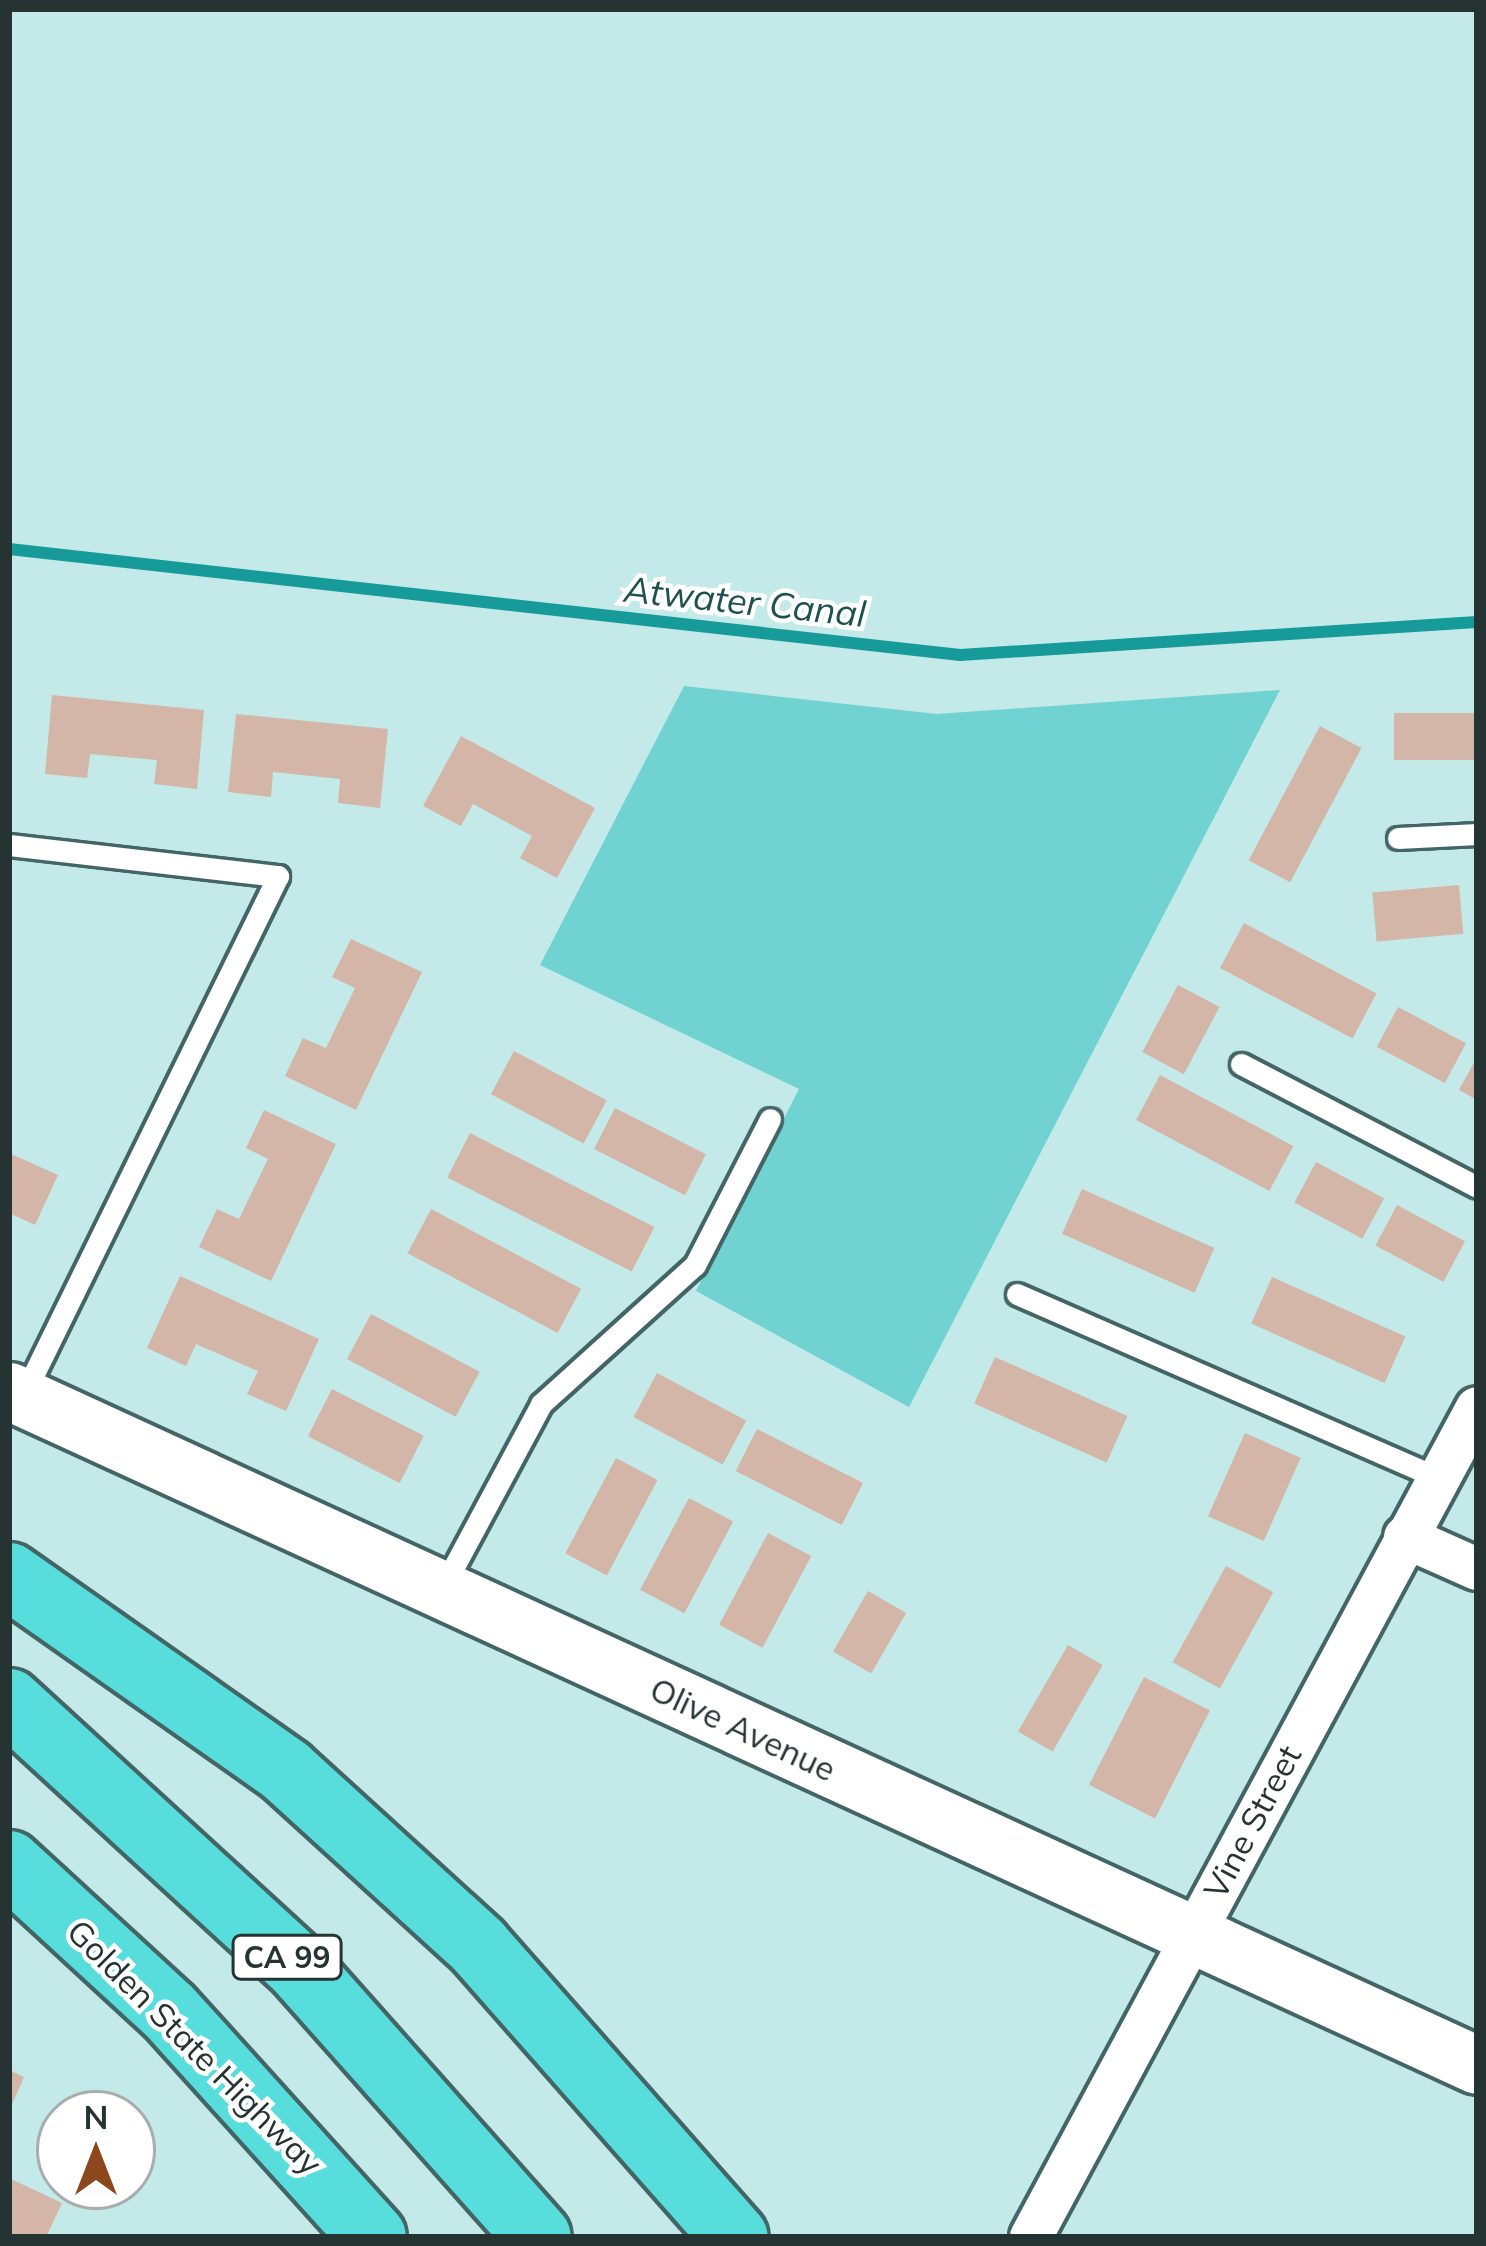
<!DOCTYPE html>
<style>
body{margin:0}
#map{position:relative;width:1486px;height:2246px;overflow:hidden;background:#c3e9e8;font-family:Mulish,sans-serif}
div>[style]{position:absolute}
.green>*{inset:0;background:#71d3d1}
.stream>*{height:12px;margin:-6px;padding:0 6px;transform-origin:6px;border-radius:6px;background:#169a9a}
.building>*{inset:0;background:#d3b6a7;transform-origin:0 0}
.roads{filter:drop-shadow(3px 0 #436565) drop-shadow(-3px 0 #436565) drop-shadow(0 3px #436565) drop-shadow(0 -3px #436565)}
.lane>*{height:21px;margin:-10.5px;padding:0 10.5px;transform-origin:10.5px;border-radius:10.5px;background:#fff}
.street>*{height:42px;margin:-21px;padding:0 21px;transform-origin:21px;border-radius:21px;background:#fff}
.secondary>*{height:57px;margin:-28.5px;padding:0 28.5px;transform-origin:28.5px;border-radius:28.5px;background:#fff}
.highway>*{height:66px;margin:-33px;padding:0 33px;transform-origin:33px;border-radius:33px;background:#57dddc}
span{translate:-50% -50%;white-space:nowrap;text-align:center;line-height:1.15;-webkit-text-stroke:9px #fff;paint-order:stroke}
.shield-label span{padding:3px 9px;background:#fff;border:3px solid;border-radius:9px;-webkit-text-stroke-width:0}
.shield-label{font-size:30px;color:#253333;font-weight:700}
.street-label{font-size:33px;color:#253333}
.water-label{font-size:36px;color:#1e504f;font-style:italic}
.frame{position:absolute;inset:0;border:12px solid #253333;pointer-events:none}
.north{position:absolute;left:36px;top:2090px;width:120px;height:120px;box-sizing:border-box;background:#fff;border:3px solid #a8adad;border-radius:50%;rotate:0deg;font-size:33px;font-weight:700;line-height:48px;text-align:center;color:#253333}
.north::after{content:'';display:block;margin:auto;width:42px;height:54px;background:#8c481c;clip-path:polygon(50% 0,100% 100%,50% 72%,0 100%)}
</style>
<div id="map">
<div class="green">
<i style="clip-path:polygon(684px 686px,937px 714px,1280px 690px,909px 1407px,696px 1291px,799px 1089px,540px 965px)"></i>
</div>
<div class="stream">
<i style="left:9px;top:549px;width:957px;rotate:6.36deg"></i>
<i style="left:960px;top:655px;width:518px;rotate:-3.65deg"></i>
</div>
<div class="building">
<i style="clip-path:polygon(52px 695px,204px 710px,197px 789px,154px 784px,157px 760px,90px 754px,87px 778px,45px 774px)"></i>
<i style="left:1477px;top:713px;width:47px;height:83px;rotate:90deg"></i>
<i style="clip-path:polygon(236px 714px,388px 729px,380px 808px,338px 803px,340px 779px,273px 772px,271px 797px,228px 792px)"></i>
<i style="left:1320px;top:726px;width:47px;height:152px;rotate:28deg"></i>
<i style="clip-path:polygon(461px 736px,595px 808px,557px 878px,520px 858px,532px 836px,473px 804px,461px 826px,423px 806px)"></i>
<i style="left:1459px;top:885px;width:49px;height:87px;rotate:85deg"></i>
<i style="left:1244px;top:923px;width:150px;height:51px;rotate:28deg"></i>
<i style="clip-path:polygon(351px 939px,422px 972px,356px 1110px,285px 1076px,303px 1038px,326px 1048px,355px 988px,332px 977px)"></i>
<i style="left:1178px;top:985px;width:47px;height:76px;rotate:28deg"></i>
<i style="left:1398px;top:1007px;width:77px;height:45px;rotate:28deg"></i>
<i style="left:514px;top:1051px;width:105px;height:49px;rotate:28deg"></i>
<i style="clip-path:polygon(1477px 1057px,1477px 1100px,1459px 1090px)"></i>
<i style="left:1160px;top:1075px;width:151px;height:51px;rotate:28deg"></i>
<i style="left:615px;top:1108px;width:102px;height:46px;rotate:27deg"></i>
<i style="clip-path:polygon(264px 1110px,336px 1144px,271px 1281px,199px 1247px,217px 1209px,239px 1219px,268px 1159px,246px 1148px)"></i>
<i style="left:470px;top:1133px;width:207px;height:50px;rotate:27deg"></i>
<i style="clip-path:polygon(9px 1153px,58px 1175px,35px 1225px,9px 1213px)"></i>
<i style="left:1316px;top:1162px;width:77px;height:46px;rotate:28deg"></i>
<i style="left:1082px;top:1189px;width:145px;height:49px;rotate:24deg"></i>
<i style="left:1397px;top:1205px;width:77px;height:46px;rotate:28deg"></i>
<i style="left:431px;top:1209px;width:170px;height:50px;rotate:28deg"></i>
<i style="clip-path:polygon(180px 1276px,319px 1339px,286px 1411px,247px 1394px,258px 1371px,196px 1344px,186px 1366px,147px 1348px)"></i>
<i style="left:1272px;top:1277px;width:146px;height:51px;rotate:24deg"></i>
<i style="left:371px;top:1314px;width:123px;height:51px;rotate:28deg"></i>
<i style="left:995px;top:1357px;width:145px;height:51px;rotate:24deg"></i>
<i style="left:657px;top:1373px;width:101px;height:50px;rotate:28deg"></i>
<i style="left:332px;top:1389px;width:103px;height:53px;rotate:27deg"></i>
<i style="left:757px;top:1429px;width:119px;height:47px;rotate:27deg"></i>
<i style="left:1245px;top:1433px;width:61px;height:91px;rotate:24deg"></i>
<i style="left:616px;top:1458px;width:47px;height:108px;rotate:28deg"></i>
<i style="left:689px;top:1498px;width:50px;height:104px;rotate:28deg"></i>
<i style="left:768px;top:1533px;width:49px;height:104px;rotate:28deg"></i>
<i style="left:1226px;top:1566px;width:54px;height:110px;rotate:29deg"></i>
<i style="left:868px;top:1591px;width:44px;height:70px;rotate:30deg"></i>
<i style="left:1068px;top:1645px;width:40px;height:100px;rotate:30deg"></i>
<i style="left:1144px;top:1677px;width:74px;height:121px;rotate:27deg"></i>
<i style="clip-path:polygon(9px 2070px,24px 2077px,9px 2111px)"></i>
<i style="clip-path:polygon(11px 2179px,62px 2203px,46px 2237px,9px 2237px)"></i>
</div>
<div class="roads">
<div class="lane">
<i style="left:1398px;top:838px;width:79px;rotate:-2.9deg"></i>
<i style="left:9px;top:845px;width:271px;rotate:6.6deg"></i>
<i style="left:278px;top:876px;width:579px;rotate:116.12deg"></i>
<i style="left:1241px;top:1064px;width:266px;rotate:27.5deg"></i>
<i style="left:1017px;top:1294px;width:459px;rotate:23.6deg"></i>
<i style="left:442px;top:1589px;width:210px;rotate:-61.8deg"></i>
<i style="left:541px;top:1404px;width:207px;rotate:-42.1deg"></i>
<i style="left:695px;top:1265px;width:164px;rotate:-62.8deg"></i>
</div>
<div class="street">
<i style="left:1405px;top:1537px;width:79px;rotate:24deg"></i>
<i style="left:1031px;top:2237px;width:941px;rotate:-61.72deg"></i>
</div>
<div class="secondary">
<i style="left:9px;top:1391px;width:1615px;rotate:24.66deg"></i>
</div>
<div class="highway">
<i style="left:9px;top:1576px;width:339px;rotate:35.1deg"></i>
<i style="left:286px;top:1771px;width:260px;rotate:42.3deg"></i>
<i style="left:478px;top:1946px;width:388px;rotate:48.6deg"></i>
<i style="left:9px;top:1702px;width:395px;rotate:42.5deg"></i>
<i style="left:300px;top:1969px;width:358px;rotate:48.4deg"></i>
<i style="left:9px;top:1864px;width:217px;rotate:42.6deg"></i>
<i style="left:169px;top:2011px;width:304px;rotate:47.9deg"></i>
</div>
</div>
<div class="shield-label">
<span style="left:287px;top:1957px">CA 99</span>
</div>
<div class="street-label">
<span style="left:743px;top:1729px;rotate:25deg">Olive Avenue</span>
<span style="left:1252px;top:1822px;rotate:-62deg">Vine Street</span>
<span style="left:195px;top:2047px;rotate:45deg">Golden State Highway</span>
</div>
<div class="water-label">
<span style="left:745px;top:601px;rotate:6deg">Atwater Canal</span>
</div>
<div class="frame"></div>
<div class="north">N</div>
</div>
